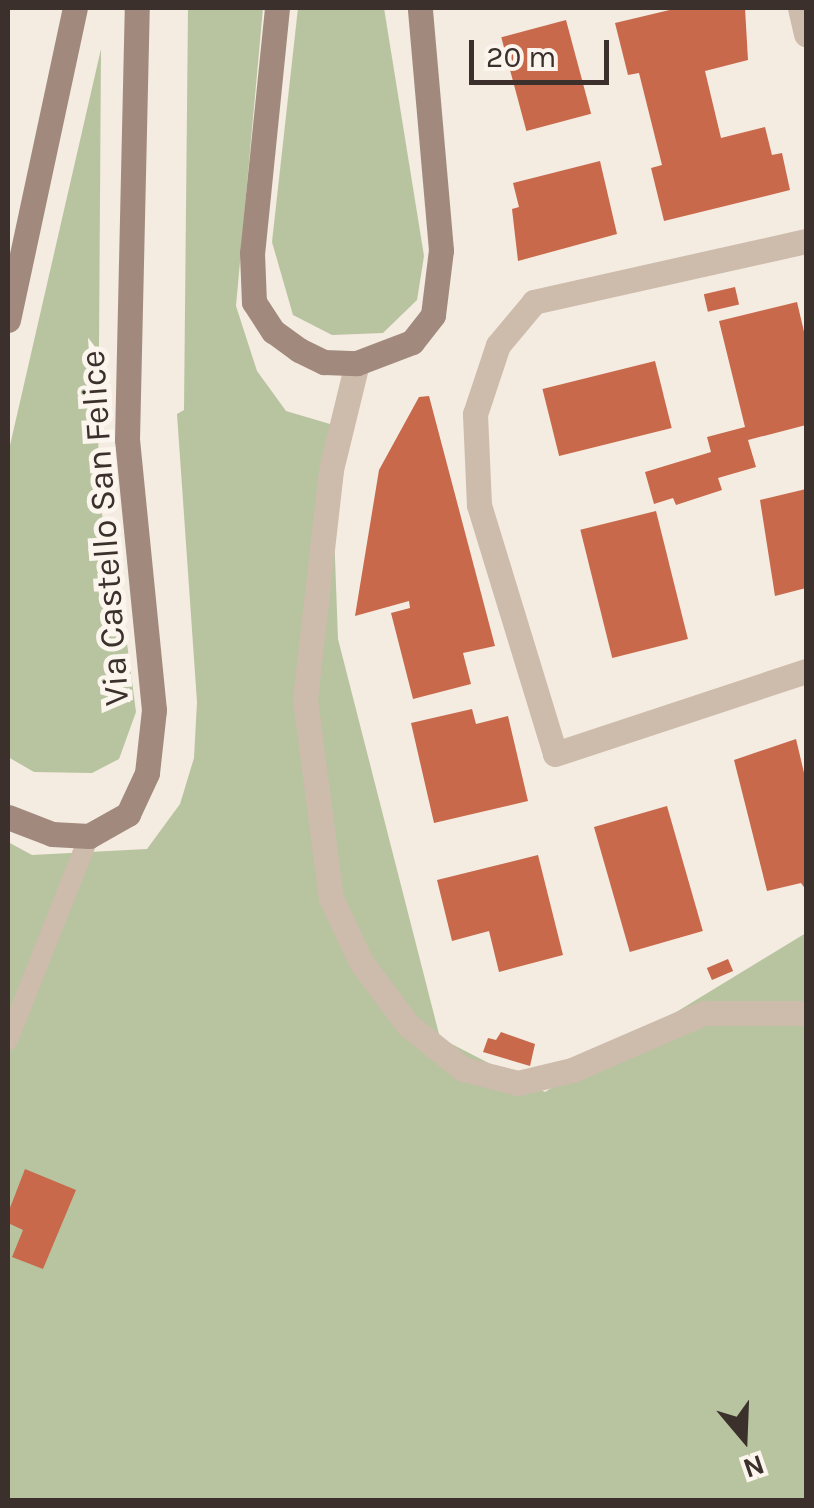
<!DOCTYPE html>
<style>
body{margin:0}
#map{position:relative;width:814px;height:1508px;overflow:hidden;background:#f4ebe1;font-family:Karla,sans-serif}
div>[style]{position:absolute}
.green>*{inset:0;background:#b8c4a0}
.building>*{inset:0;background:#c8694b;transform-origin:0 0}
.lane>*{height:20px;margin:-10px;padding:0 10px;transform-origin:10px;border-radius:10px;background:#cdbbac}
.street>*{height:25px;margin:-12.5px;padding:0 12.5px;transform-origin:12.5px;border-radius:12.5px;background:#cdbbac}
.secondary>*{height:25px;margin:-12.5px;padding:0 12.5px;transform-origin:12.5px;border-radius:12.5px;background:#a18a7d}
span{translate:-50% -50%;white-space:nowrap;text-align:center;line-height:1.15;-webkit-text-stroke:10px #fbf5ee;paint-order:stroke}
.street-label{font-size:35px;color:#3b302b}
.frame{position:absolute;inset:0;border:10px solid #3b302b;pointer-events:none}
.north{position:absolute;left:694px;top:1388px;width:100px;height:100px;-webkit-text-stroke:8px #fbf5ee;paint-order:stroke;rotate:161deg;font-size:28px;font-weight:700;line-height:40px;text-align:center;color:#3b302b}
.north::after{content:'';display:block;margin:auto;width:35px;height:45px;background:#3b302b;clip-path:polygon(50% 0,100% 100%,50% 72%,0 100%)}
.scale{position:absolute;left:469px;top:40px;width:140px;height:45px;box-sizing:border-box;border:5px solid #3b302b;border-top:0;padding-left:12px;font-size:30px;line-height:35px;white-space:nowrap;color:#3b302b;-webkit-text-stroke:8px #fbf5ee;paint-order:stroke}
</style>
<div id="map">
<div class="green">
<i style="clip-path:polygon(188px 8px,263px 8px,236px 306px,257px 371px,286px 411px,330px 424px,338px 639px,440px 1038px,545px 1092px,806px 933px,806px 1500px,8px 1500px,8px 842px,32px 855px,147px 849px,180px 804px,194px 758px,197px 702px,177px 414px,184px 410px)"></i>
<i style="clip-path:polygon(298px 8px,384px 8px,424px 256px,417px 300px,383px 333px,332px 335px,293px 315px,272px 242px)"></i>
<i style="clip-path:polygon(101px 49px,98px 496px,122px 605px,136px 712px,119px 759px,92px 773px,34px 772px,8px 757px,8px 454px)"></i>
</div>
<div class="building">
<i style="clip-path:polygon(678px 8px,745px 8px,748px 60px,705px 71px,721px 138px,765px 127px,772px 155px,782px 153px,790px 190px,664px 221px,651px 168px,662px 165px,639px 73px,628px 75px,615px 23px)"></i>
<i style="left:566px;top:20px;width:97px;height:67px;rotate:75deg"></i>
<i style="clip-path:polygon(600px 161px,617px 234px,518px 261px,512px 209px,519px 207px,513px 183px)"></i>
<i style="left:735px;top:287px;width:18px;height:32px;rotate:77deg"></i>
<i style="clip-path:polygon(797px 302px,806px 340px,806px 425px,748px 440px,756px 467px,718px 478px,722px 490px,676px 505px,673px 498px,654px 504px,645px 472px,711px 452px,707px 437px,745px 427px,719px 321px)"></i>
<i style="left:655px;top:361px;width:69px;height:116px;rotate:76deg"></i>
<i style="clip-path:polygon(429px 396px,495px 646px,463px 653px,471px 684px,413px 699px,391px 613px,410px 608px,409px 601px,355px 616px,379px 470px,419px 397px)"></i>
<i style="clip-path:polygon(806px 489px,806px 588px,775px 596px,760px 500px)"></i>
<i style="left:656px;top:511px;width:132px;height:78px;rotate:76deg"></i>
<i style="clip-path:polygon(472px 709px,476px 724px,508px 716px,528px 801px,434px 823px,411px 723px)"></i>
<i style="clip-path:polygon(796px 739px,806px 781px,806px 890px,801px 883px,767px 891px,734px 760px)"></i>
<i style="left:667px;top:806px;width:130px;height:76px;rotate:74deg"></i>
<i style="clip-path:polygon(538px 855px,563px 955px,499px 972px,489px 931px,452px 941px,437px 880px)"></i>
<i style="left:728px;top:959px;width:13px;height:23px;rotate:67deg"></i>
<i style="clip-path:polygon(501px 1032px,535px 1044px,530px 1066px,483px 1052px,488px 1038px,496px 1040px)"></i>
<i style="clip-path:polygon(25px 1169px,76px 1190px,43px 1269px,12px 1257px,23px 1230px,8px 1223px,8px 1213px)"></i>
</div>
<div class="lane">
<i style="left:8px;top:1040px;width:219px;rotate:-68.3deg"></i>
</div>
<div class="street">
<i style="left:800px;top:8px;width:27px;rotate:77deg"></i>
<i style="left:806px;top:241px;width:279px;rotate:167.4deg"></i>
<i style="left:534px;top:302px;width:56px;rotate:129.9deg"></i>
<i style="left:498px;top:345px;width:73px;rotate:108.4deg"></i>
<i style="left:475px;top:414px;width:91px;rotate:87.5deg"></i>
<i style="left:479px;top:505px;width:260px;rotate:73deg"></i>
<i style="left:555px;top:754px;width:264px;rotate:-18.3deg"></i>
<i style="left:357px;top:363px;width:110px;rotate:103.7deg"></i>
<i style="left:331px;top:470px;width:230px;rotate:96.5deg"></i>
<i style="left:305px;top:699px;width:201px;rotate:82.6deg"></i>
<i style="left:331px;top:898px;width:71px;rotate:64.9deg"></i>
<i style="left:361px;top:962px;width:79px;rotate:53.3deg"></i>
<i style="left:408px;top:1025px;width:70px;rotate:38.7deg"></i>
<i style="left:463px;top:1069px;width:57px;rotate:14.3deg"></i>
<i style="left:518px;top:1083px;width:56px;rotate:-13.5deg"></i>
<i style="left:572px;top:1070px;width:144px;rotate:-23.4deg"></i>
<i style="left:704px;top:1013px;width:102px"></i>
</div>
<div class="secondary">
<i style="left:277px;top:8px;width:246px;rotate:95.8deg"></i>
<i style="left:252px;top:253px;width:49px;rotate:87.7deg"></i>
<i style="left:254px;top:302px;width:35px;rotate:57deg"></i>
<i style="left:273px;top:331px;width:32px;rotate:36deg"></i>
<i style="left:299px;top:350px;width:28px;rotate:26deg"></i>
<i style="left:324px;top:362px;width:33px;rotate:2deg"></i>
<i style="left:357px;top:363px;width:59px;rotate:-20.9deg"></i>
<i style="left:412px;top:342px;width:34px;rotate:-52deg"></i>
<i style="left:433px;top:315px;width:65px;rotate:-83deg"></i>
<i style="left:441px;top:250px;width:243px;rotate:-95deg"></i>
<i style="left:8px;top:320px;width:319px;rotate:-77.9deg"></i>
<i style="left:8px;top:817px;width:47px;rotate:21.1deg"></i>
<i style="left:52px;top:834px;width:37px;rotate:3deg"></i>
<i style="left:89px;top:836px;width:45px;rotate:-29.4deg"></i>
<i style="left:128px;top:814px;width:45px;rotate:-65.1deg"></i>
<i style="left:147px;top:773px;width:63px;rotate:-83.7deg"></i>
<i style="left:154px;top:710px;width:272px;rotate:-95.7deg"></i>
<i style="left:127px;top:439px;width:431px;rotate:-88.7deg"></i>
</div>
<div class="street-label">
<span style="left:105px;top:528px;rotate:-94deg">Via Castello San Felice</span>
</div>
<div class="frame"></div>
<div class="north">N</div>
<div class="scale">20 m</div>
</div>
